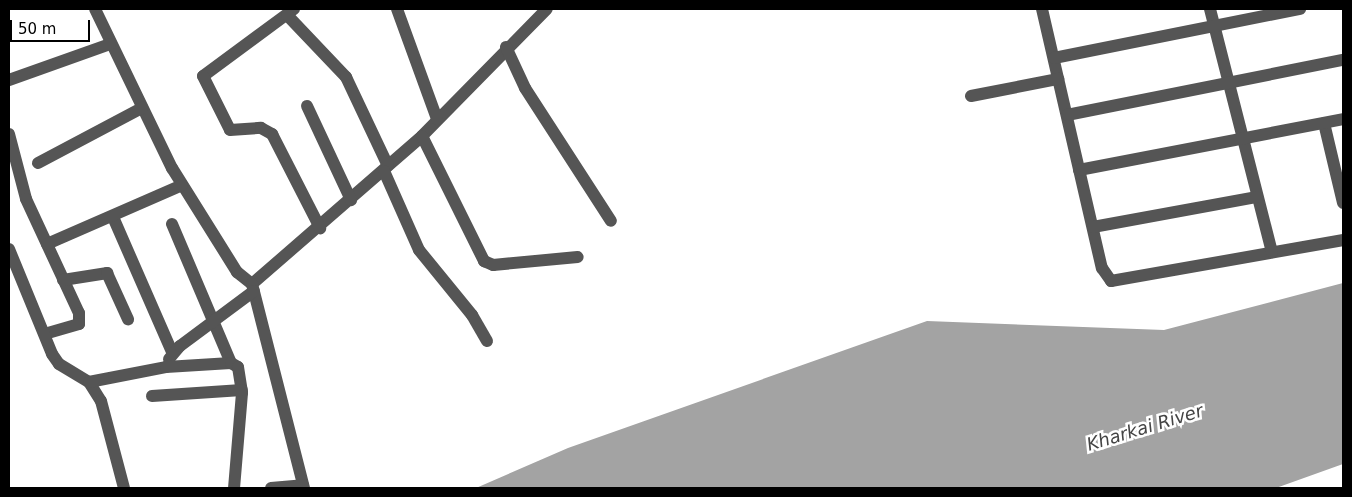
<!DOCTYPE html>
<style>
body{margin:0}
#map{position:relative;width:1352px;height:497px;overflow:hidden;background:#fff;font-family:"DejaVu Sans",sans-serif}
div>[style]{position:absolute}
.water>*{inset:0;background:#a3a3a3}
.minor>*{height:12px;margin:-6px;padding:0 6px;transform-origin:6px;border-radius:6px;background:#555}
span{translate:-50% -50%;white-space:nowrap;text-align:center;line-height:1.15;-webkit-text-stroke:5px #fff;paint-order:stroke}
.water-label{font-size:18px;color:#444;font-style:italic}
.frame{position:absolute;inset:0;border:10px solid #000;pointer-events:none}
.scale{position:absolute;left:10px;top:20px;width:80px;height:22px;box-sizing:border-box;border:2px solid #000;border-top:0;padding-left:6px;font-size:15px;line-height:18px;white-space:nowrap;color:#000;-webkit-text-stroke:4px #fff;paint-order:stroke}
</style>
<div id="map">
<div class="water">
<i style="clip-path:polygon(1343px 283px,1343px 464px,1276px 488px,476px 488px,568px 448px,927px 321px,1164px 330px)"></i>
</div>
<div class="minor">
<i style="left:95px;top:9px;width:177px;rotate:64.2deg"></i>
<i style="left:172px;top:168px;width:123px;rotate:58deg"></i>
<i style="left:237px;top:272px;width:19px;rotate:39deg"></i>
<i style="left:252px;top:284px;width:225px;rotate:-41deg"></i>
<i style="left:422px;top:136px;width:178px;rotate:-45.5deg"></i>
<i style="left:294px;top:9px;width:113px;rotate:143.6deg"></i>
<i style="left:203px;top:76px;width:60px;rotate:63.4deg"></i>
<i style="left:230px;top:130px;width:31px;rotate:-4deg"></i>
<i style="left:261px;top:128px;width:13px;rotate:29deg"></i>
<i style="left:272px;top:134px;width:106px;rotate:62.9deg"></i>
<i style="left:397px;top:9px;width:117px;rotate:70deg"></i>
<i style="left:1042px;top:9px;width:266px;rotate:77deg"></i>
<i style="left:1102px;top:268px;width:16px;rotate:55deg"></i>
<i style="left:1111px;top:281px;width:236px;rotate:-10deg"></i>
<i style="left:1210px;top:9px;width:251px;rotate:75.7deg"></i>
<i style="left:287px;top:15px;width:86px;rotate:46.4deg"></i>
<i style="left:346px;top:77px;width:98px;rotate:64.7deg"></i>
<i style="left:506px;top:47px;width:45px;rotate:65.1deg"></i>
<i style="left:525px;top:88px;width:158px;rotate:57.1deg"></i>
<i style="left:1054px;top:58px;width:251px;rotate:-11.3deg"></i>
<i style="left:9px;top:80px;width:107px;rotate:-19.6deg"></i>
<i style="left:971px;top:96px;width:89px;rotate:-11.1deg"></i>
<i style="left:307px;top:106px;width:104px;rotate:64.9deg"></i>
<i style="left:1067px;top:115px;width:281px;rotate:-11.3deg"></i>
<i style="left:1324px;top:123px;width:82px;rotate:76.6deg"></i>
<i style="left:9px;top:134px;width:67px;rotate:75.3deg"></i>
<i style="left:26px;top:199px;width:126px;rotate:65.1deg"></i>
<i style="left:79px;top:313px;width:11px;rotate:90deg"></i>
<i style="left:79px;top:324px;width:36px;rotate:164deg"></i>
<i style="left:422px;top:136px;width:140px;rotate:63.6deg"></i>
<i style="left:484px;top:261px;width:10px;rotate:24deg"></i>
<i style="left:493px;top:265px;width:85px;rotate:-5.4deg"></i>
<i style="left:38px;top:163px;width:118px;rotate:-27.9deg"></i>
<i style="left:1079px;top:170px;width:269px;rotate:-10.9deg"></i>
<i style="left:384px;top:171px;width:86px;rotate:66.1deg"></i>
<i style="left:419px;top:250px;width:84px;rotate:50.8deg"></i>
<i style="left:472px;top:315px;width:30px;rotate:60deg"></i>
<i style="left:113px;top:217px;width:147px;rotate:66.4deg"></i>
<i style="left:172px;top:224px;width:151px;rotate:67deg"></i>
<i style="left:1093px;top:227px;width:167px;rotate:-10.4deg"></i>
<i style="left:47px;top:244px;width:147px;rotate:-23.6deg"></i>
<i style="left:9px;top:249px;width:113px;rotate:67.7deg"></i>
<i style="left:52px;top:354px;width:12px;rotate:55deg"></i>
<i style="left:59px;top:364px;width:35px;rotate:31deg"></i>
<i style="left:89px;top:382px;width:22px;rotate:58deg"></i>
<i style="left:101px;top:401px;width:90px;rotate:75.2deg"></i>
<i style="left:63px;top:280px;width:45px;rotate:-9deg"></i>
<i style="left:107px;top:273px;width:51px;rotate:65.5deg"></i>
<i style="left:252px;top:284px;width:211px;rotate:75.7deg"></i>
<i style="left:169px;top:359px;width:17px;rotate:-50deg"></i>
<i style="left:180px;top:346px;width:92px;rotate:-36.6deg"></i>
<i style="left:89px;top:382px;width:78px;rotate:-11deg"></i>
<i style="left:166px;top:367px;width:65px;rotate:-3.5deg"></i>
<i style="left:231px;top:363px;width:8px;rotate:30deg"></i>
<i style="left:238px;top:367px;width:26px;rotate:81deg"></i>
<i style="left:242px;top:393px;width:95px;rotate:94.8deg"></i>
<i style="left:152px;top:396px;width:90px;rotate:-3.8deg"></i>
<i style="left:271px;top:488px;width:32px;rotate:-5deg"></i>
</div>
<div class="water-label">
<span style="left:1145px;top:428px;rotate:-17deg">Kharkai River</span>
</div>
<div class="frame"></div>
<div class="scale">50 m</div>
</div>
